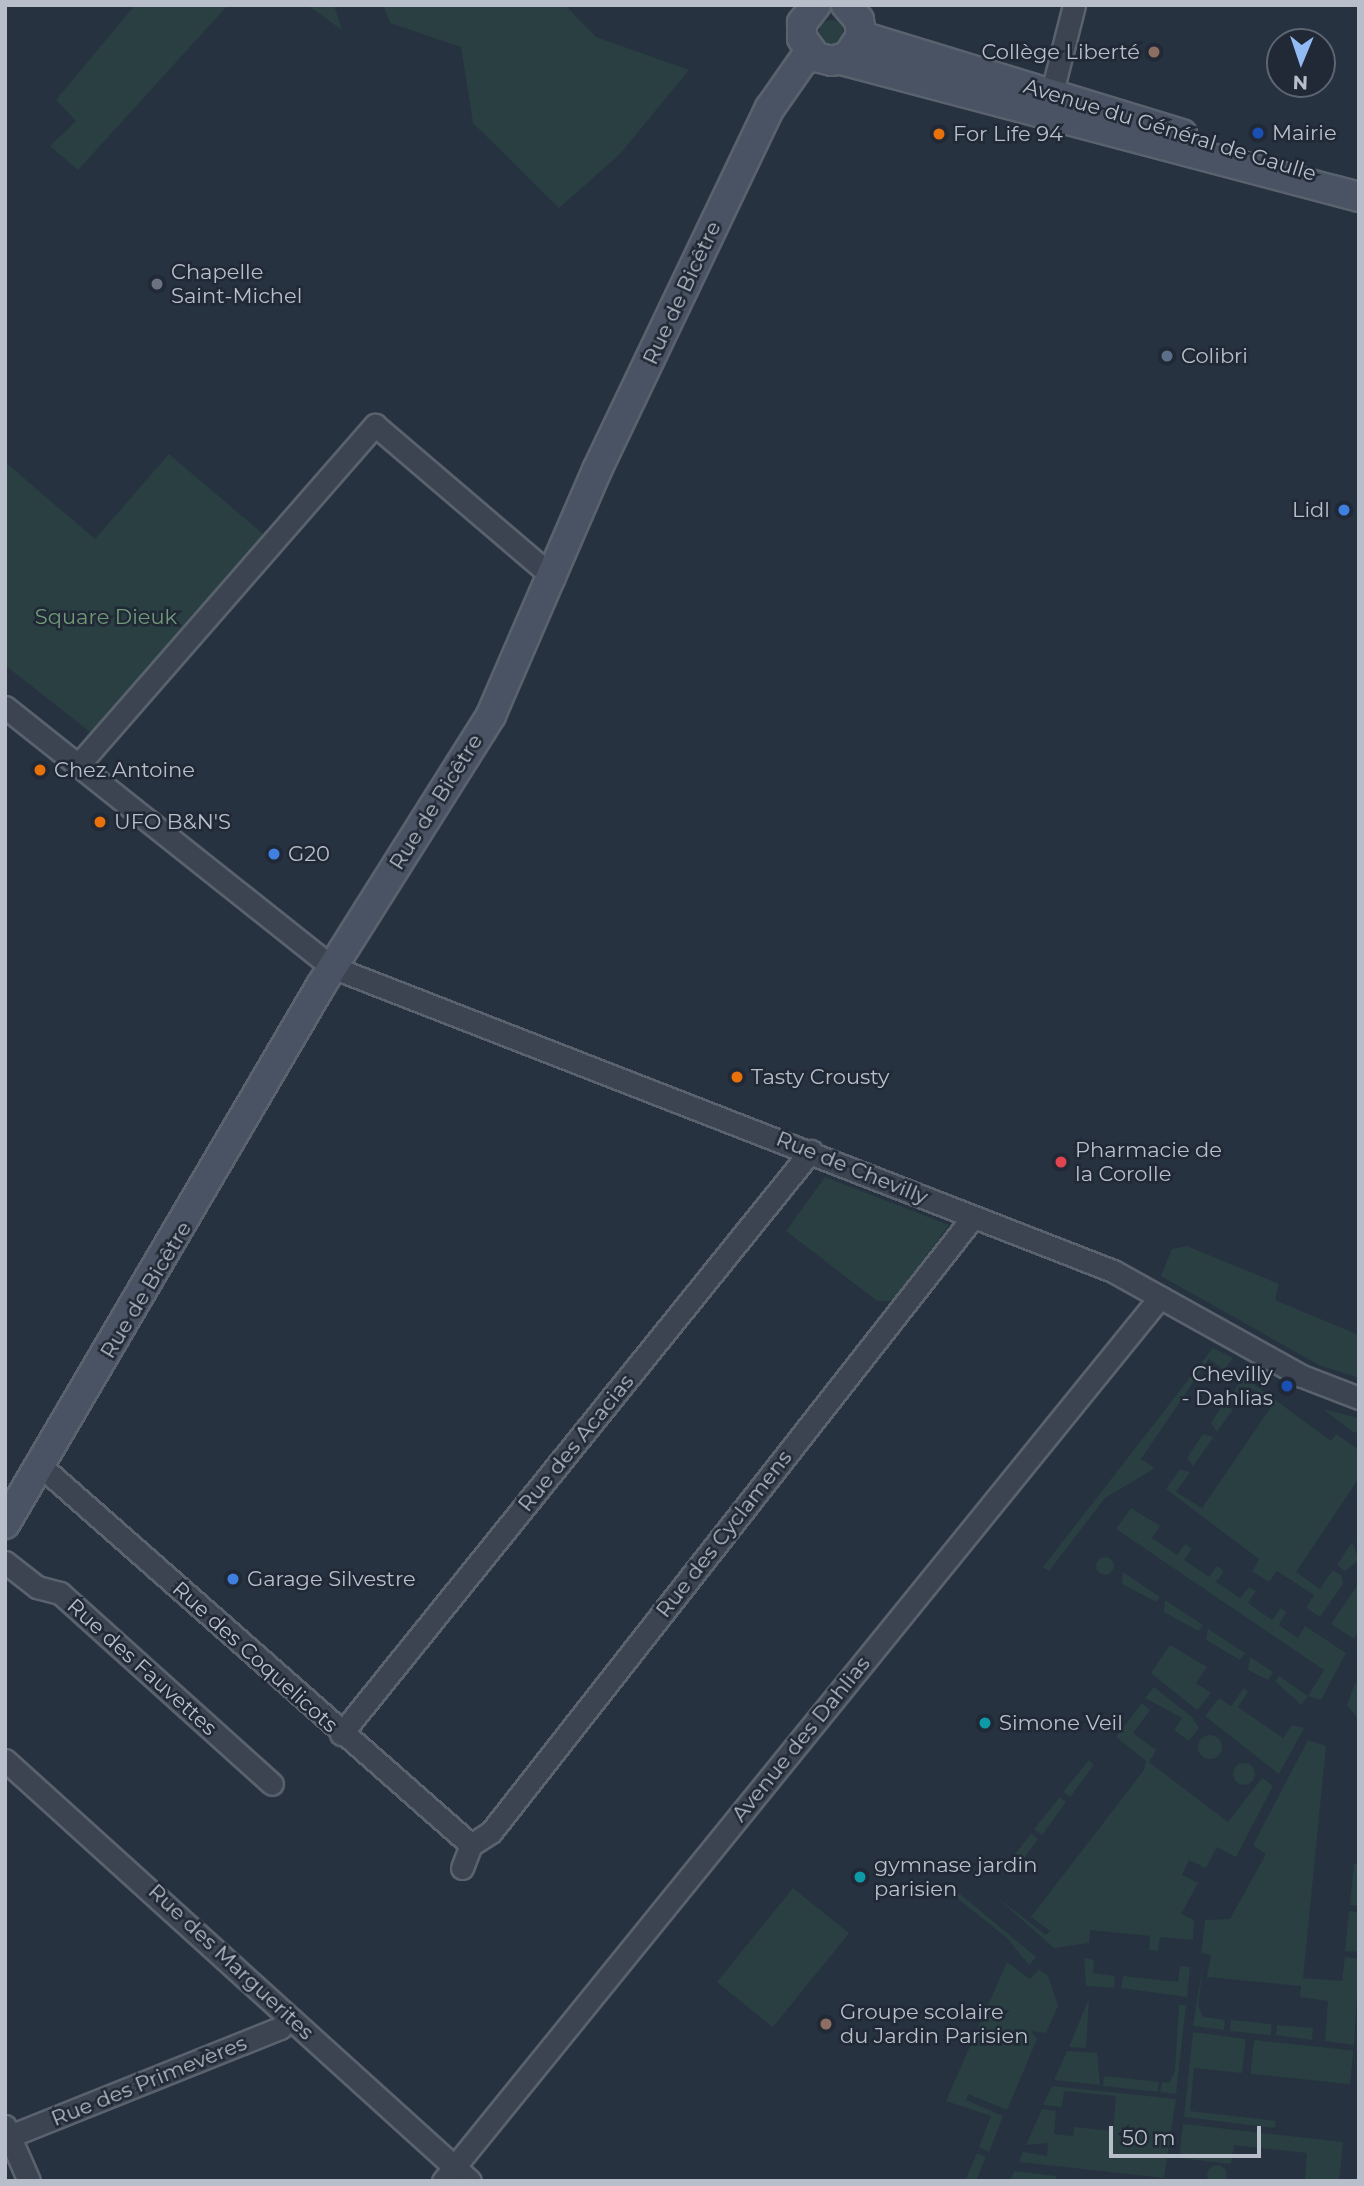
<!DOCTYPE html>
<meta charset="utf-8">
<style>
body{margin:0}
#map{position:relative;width:1364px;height:2186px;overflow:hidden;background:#273240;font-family:Montserrat,sans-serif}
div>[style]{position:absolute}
.green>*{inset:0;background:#293f41;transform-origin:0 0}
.round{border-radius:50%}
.roads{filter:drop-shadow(2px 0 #59626d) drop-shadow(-2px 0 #59626d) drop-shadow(0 2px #59626d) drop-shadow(0 -2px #59626d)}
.street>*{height:21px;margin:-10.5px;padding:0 10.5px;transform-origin:10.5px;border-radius:10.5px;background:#3b4450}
.secondary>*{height:28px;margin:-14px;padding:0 14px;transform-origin:14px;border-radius:14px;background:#495363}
.dots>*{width:19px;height:19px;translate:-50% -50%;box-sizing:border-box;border:4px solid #202935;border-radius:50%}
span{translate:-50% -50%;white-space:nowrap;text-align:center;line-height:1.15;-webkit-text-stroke:5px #202935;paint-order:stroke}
.poi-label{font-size:21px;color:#b8bfca}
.right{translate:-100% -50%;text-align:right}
.left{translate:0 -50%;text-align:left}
.street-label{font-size:21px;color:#b8bfca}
.park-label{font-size:21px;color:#709a78}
.frame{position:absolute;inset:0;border:7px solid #b8bfca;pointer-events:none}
.north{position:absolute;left:1266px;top:28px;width:70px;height:70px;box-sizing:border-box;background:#202935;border:2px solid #5d6571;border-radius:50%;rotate:182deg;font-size:19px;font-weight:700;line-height:28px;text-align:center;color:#b8bfca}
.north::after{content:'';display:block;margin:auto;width:24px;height:32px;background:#92bbf4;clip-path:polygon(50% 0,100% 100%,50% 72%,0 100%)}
.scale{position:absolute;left:1109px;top:2126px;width:152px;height:32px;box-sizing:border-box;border:4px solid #b8bfca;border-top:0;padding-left:9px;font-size:21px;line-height:24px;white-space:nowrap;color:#b8bfca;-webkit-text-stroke:5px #202935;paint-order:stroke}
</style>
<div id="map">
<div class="green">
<i style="clip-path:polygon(135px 5px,228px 5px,78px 170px,50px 146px,76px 121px,56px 100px)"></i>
<i style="clip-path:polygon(307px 5px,334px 5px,342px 30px)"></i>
<i style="clip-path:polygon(383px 5px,565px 5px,596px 37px,689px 70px,620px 154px,559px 208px,473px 123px,461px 47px,390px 23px)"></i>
<i class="round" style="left:819px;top:20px;width:24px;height:24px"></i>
<i style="clip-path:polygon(169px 454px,269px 539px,95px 736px,5px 665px,5px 462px,95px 539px)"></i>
<i style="clip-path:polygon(825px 1177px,949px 1225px,893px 1301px,877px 1301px,786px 1231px)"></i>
<i style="clip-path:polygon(1187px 1246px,1279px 1284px,1275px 1300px,1359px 1335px,1359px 1378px,1319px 1365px,1161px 1276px,1172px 1249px)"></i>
<i style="clip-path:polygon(1213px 1348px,1233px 1358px,1224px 1370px,1209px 1359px,1141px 1459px,1155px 1468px,1105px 1498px,1049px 1571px,1043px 1567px)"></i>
<i style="clip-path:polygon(1243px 1376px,1331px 1441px,1336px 1434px,1359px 1450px,1359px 1478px,1296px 1572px,1320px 1589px,1333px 1570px,1342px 1576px,1343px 1584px,1320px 1617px,1306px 1608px,1314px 1595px,1277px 1571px,1269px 1582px,1252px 1571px,1259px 1559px,1166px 1489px,1180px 1469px,1190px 1472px,1176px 1492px,1202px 1508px,1273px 1404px,1249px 1387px,1237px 1404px,1230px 1399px)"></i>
<i style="clip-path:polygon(1222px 1406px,1233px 1409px,1217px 1432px,1211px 1423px)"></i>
<i style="clip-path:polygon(1323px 1409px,1359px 1418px,1359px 1431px,1354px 1433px)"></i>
<i style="clip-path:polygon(1203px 1434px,1214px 1437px,1193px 1466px,1187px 1458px)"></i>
<i style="clip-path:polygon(1131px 1508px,1160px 1526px,1152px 1538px,1177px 1555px,1185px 1544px,1192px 1549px,1184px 1560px,1209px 1577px,1217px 1566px,1224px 1571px,1216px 1582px,1240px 1598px,1249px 1587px,1256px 1591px,1248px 1603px,1272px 1620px,1281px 1608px,1286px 1612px,1279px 1625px,1298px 1638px,1305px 1626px,1346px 1653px,1321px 1700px,1308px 1696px,1301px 1705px,1275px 1681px,1279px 1676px,1308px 1696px,1324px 1670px,1116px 1529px)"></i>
<i style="clip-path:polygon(1352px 1542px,1359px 1560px,1345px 1571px,1337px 1565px)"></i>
<i class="round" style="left:1096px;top:1557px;width:18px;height:18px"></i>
<i style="clip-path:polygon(1123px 1572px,1160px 1597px,1156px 1602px,1122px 1584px)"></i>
<i style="clip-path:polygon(1359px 1583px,1359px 1630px,1354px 1639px,1331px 1624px)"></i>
<i style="clip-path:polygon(1165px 1600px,1203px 1625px,1198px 1631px,1164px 1612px)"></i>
<i style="clip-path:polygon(1208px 1629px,1245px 1653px,1240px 1660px,1206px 1640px)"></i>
<i style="clip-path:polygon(1170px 1645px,1207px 1667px,1196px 1683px,1211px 1693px,1197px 1710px,1151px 1673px)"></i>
<i style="clip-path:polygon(1250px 1657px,1273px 1672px,1268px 1680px,1248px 1670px)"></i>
<i style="clip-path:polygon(1355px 1683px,1359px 1685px,1359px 1720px,1347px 1705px)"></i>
<i style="clip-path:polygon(1154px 1687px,1192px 1717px,1199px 1728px,1189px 1741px,1174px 1730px,1182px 1718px,1145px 1698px)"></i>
<i style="clip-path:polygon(1244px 1688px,1248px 1692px,1238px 1707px,1283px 1738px,1292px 1725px,1304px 1728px,1279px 1774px,1205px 1716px,1219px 1698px,1231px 1706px)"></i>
<i style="clip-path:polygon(1142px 1703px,1150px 1710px,1133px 1733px,1156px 1750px,1149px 1762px,1228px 1822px,1262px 1778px,1273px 1786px,1236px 1857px,1217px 1847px,1206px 1868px,1189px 1860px,1182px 1875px,1198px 1883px,1181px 1914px,1194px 1920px,1193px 1940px,1160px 1937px,1158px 1951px,1149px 1950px,1150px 1936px,1090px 1930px,1089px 1943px,1054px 1948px,995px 1896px,1046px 1935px,1050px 1931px,1031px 1917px,1144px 1770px,1146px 1761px,1116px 1737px)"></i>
<i class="round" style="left:1198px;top:1735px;width:24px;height:24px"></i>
<i style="clip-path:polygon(1308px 1740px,1326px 1746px,1303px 1978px,1342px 1981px,1345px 1957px,1359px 1959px,1354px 2045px,1325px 2041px,1328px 2001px,1300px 1997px,1301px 1986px,1207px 1977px,1211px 1955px,1201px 1953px,1205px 1920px,1230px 1919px,1266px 1854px,1253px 1845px)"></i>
<i style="clip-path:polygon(1089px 1760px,1094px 1765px,1070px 1797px,1063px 1792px)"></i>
<i class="round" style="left:1233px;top:1763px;width:22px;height:22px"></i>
<i style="clip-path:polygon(1060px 1797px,1066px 1802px,1042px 1835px,1034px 1829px)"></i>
<i style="clip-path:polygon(1031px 1834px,1038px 1839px,1014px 1872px,1006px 1865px)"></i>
<i style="clip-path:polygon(1354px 1864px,1359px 1864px,1359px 1906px,1350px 1905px)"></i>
<i style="left:793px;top:1888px;width:72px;height:121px;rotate:39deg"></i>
<i style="clip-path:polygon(955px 1890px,1036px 1957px,1029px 1965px,1007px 1938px,952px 1894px)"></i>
<i style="clip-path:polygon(1349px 1911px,1359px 1912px,1359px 1952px,1345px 1951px)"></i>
<i style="clip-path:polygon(1084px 1958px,1094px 1960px,1093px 1973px,1115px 1976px,1114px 1988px,1086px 1986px)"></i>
<i style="clip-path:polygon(1204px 1958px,1198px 2006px,1203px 2017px,1225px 2020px,1224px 2030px,1193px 2026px)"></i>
<i style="clip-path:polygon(1007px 1962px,1030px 1979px,1039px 1969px,1048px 1976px,1058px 2006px,1046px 2033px,1031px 2031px,1037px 2039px,1007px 2110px,968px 2094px,966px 2100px,1003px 2116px,989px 2152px,979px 2147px,991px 2116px,946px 2101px)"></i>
<i style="clip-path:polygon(1180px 1966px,1190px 1967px,1187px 1997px,1121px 1988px,1123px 1976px,1178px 1982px)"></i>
<i style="clip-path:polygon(1089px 1999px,1086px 2048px,1069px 2047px,1082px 2015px)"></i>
<i style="clip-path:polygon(1179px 2005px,1186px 2005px,1176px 2094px,1160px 2092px,1162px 2082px,1169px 2083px,1175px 2071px)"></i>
<i style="left:1231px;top:2020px;width:41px;height:11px;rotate:6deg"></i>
<i style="clip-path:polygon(1277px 2025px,1313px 2028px,1312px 2040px,1276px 2035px)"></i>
<i style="clip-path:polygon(1193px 2032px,1246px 2039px,1242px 2073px,1194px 2068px,1190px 2111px,1276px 2121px,1275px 2128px,1184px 2117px)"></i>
<i style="left:1254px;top:2040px;width:100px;height:34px;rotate:6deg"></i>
<i style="clip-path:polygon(1067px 2051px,1097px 2053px,1100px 2085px,1054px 2080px)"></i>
<i style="left:1104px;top:2076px;width:55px;height:10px;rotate:6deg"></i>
<i style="clip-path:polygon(1052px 2086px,1176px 2099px,1164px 2178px,1019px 2162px,1023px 2152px,1047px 2156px,1048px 2143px,1026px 2145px,1042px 2109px,1056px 2111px,1054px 2134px,1073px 2136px,1074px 2127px,1113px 2131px,1116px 2096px,1064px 2091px,1062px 2107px,1043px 2105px)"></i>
<i style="clip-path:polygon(1183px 2124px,1343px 2142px,1339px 2181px,1305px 2180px,1307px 2153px,1234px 2145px,1231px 2164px,1179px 2158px)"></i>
<i style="clip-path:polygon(977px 2153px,986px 2157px,976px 2181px,965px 2181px)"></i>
<i class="round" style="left:1207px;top:2165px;width:20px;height:20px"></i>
<i style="clip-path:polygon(1014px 2171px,1056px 2176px,1055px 2181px,1010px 2181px)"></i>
</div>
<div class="roads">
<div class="street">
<i style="left:1052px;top:92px;width:90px;rotate:-75.8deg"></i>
<i style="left:5px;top:707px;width:418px;rotate:38.5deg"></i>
<i style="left:332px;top:967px;width:838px;rotate:21.27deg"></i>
<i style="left:1113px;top:1271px;width:216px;rotate:29.1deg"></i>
<i style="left:1302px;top:1376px;width:61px;rotate:21.1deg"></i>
<i style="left:80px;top:763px;width:449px;rotate:-48.9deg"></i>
<i style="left:375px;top:425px;width:235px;rotate:40.5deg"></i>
<i style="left:42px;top:1467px;width:572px;rotate:41.38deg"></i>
<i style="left:5px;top:1562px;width:41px;rotate:38deg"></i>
<i style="left:37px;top:1587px;width:24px;rotate:15deg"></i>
<i style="left:60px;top:1593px;width:285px;rotate:42deg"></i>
<i style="left:341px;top:1734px;width:749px;rotate:-51.13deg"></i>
<i style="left:5px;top:1760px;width:627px;rotate:42.16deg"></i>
<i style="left:471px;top:1845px;width:24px;rotate:-33deg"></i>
<i style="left:491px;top:1832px;width:781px;rotate:-51.91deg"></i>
<i style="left:462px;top:1868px;width:25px;rotate:-69deg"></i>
<i style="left:5px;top:2126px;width:60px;rotate:66.4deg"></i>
<i style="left:5px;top:2138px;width:296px;rotate:-21.8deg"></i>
<i style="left:280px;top:2028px;width:13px;rotate:-45deg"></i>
<i style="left:443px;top:2181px;width:1138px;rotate:-50.95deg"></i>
</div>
<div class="secondary">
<i style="left:816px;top:5px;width:23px;rotate:128deg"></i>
<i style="left:802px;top:23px;width:15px;rotate:90deg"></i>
<i style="left:802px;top:38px;width:24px;rotate:54deg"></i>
<i style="left:816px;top:57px;width:16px;rotate:14deg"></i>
<i style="left:832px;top:61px;width:17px;rotate:-17deg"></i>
<i style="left:848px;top:56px;width:24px;rotate:-57deg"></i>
<i style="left:861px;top:36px;width:16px;rotate:-97deg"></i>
<i style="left:859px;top:20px;width:20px;rotate:-131deg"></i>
<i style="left:861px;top:36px;width:336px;rotate:17deg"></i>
<i style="left:841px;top:60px;width:536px;rotate:14.81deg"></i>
<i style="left:5px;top:1524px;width:623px;rotate:-59.6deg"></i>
<i style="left:320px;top:987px;width:321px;rotate:-57.8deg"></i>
<i style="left:491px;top:715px;width:267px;rotate:-66.6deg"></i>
<i style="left:597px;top:470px;width:401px;rotate:-64.5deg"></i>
<i style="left:770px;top:108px;width:68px;rotate:-55.1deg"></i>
</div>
</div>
<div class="dots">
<i style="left:1154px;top:52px;background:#8d6e63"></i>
<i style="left:1258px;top:133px;background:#1a4fb4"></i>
<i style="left:939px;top:134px;background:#e8710a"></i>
<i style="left:157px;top:284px;background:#6b7280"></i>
<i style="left:1167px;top:356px;background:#5c6f8a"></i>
<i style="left:1344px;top:510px;background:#3f7fe0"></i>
<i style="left:40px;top:770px;background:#e8710a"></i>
<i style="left:100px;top:822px;background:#e8710a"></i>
<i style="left:274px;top:854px;background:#3f7fe0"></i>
<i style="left:737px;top:1077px;background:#e8710a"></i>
<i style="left:1061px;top:1162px;background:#e0444e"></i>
<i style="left:1287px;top:1386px;background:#1a4fb4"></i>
<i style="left:233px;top:1579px;background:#3f7fe0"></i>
<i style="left:985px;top:1723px;background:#0f9aa8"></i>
<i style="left:860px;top:1877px;background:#0f9aa8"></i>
<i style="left:826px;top:2024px;background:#8d6e63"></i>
</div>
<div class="poi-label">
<span class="right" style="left:1140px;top:52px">Collège Liberté</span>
<span class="left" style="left:1272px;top:133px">Mairie</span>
<span class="left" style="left:953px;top:134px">For Life 94</span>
<span class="left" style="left:171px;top:284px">Chapelle<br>Saint-Michel</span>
<span class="left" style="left:1181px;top:356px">Colibri</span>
<span class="right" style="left:1330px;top:510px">Lidl</span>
<span class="left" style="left:54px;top:770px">Chez Antoine</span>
<span class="left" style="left:114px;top:822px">UFO B&amp;N'S</span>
<span class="left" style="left:288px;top:854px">G20</span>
<span class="left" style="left:751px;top:1077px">Tasty Crousty</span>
<span class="left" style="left:1075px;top:1162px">Pharmacie de<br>la Corolle</span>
<span class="right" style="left:1273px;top:1386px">Chevilly<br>- Dahlias</span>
<span class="left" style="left:247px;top:1579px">Garage Silvestre</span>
<span class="left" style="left:999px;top:1723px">Simone Veil</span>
<span class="left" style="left:874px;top:1877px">gymnase jardin<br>parisien</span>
<span class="left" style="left:840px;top:2024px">Groupe scolaire<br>du Jardin Parisien</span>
</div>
<div class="street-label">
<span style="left:1170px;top:130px;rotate:17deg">Avenue du Général de Gaulle</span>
<span style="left:682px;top:293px;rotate:-65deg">Rue de Bicêtre</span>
<span style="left:436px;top:802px;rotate:-58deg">Rue de Bicêtre</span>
<span style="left:852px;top:1168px;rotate:22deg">Rue de Chevilly</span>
<span style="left:146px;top:1290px;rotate:-59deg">Rue de Bicêtre</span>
<span style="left:576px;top:1443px;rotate:-51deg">Rue des Acacias</span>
<span style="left:724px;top:1534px;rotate:-52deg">Rue des Cyclamens</span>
<span style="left:255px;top:1657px;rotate:42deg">Rue des Coquelicots</span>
<span style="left:142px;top:1667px;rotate:42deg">Rue des Fauvettes</span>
<span style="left:801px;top:1739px;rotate:-51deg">Avenue des Dahlias</span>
<span style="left:231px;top:1962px;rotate:43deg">Rue des Marguerites</span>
<span style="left:149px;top:2081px;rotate:-22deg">Rue des Primevères</span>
</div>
<div class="park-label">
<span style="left:106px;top:617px">Square Dieuk</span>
</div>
<div class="frame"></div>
<div class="north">N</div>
<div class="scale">50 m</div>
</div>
